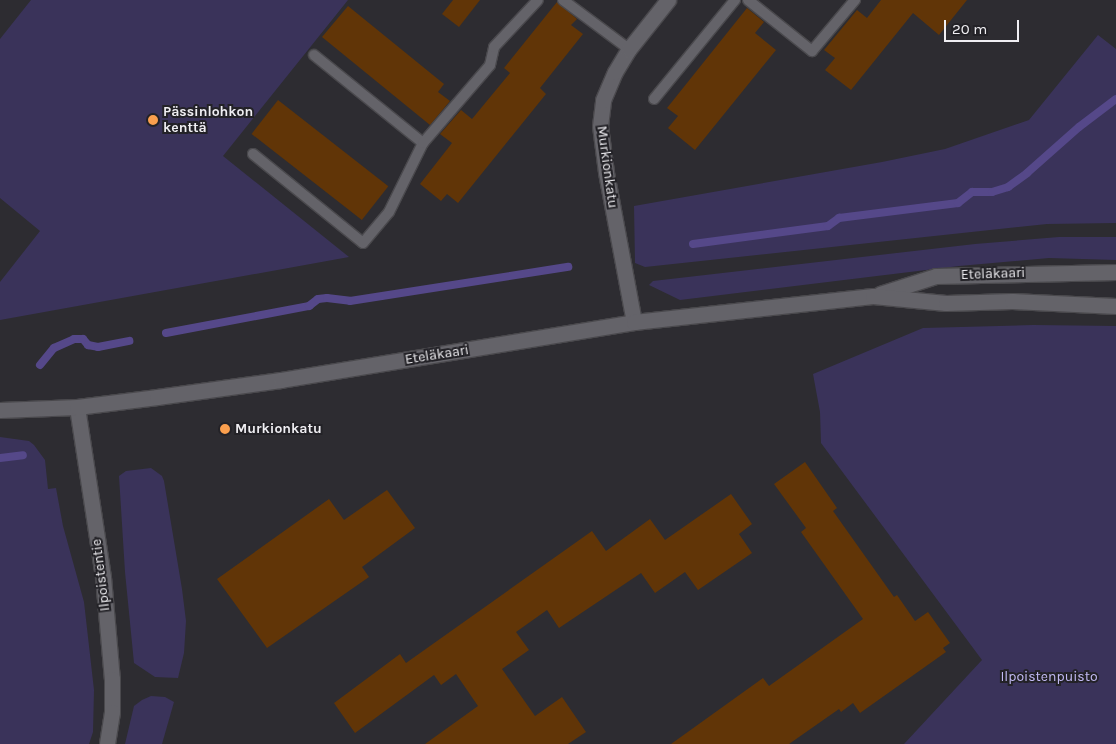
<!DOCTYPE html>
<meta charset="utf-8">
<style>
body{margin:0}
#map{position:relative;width:1116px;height:744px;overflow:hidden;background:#2d2c31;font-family:Karla,sans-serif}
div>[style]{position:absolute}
.green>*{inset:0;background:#3a335a}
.stream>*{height:8px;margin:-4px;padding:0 4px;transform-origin:4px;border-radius:4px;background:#554889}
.building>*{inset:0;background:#613507;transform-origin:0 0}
.roads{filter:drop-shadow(1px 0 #4a494d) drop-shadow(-1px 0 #4a494d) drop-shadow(0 1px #4a494d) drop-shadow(0 -1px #4a494d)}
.lane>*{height:10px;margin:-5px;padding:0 5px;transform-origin:5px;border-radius:5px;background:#646369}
.street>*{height:15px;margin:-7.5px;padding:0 7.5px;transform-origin:7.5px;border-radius:7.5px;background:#646369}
.secondary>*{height:15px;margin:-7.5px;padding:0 7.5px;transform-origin:7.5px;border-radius:7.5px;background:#646369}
.dots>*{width:14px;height:14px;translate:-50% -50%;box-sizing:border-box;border:2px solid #232227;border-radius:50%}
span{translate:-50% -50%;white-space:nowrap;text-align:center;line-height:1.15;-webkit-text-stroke:4px #232227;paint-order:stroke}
.poi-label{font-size:14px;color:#f0eff3;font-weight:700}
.left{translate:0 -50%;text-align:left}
.street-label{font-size:14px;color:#f0eff3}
.park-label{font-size:14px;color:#c2baf4}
.scale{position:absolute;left:944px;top:20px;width:75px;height:22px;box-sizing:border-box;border:2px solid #f0eff3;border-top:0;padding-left:6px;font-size:15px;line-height:18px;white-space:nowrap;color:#f0eff3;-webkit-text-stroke:4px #232227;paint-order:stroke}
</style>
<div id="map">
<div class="green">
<i style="clip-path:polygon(31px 0,348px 0,223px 156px,349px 257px,0 320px,0 282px,40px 231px,0 198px,0 39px)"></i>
<i style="clip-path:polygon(1098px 35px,1116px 49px,1116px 223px,1047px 224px,645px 267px,635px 263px,634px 206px,882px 162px,945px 149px,1029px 120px)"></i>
<i style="clip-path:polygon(1059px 237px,1116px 237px,1116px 260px,1049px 258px,959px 266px,680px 300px,649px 285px,653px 281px,975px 244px)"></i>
<i style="clip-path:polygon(1033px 325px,1116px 326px,1116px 744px,904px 744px,982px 660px,821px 443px,820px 412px,813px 374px,923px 328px)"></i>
<i style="clip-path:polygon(0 437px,29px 441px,34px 445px,45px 460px,48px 489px,56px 488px,63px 526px,84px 602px,94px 690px,93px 732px,89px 744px,0 744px)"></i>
<i style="clip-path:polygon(151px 468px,162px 476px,164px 481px,182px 589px,186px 621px,184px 653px,178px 678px,155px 677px,134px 663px,125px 572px,119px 476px,126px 471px)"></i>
<i style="clip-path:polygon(151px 696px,165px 697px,174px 702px,162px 744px,125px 744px,134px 706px,142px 700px)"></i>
</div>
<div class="stream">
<i style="left:693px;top:244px;width:136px;rotate:-7.6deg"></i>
<i style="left:828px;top:226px;width:14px;rotate:-36deg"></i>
<i style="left:839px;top:218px;width:120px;rotate:-7.2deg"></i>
<i style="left:958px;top:203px;width:18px;rotate:-38deg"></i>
<i style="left:972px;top:192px;width:20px"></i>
<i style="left:992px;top:192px;width:17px;rotate:-17deg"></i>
<i style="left:1008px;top:187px;width:24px;rotate:-36deg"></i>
<i style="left:1027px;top:173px;width:69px;rotate:-41.5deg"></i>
<i style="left:1079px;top:127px;width:46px;rotate:-37.1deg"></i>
<i style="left:166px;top:333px;width:146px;rotate:-10.7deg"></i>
<i style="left:309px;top:306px;width:11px;rotate:-38deg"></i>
<i style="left:318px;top:299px;width:9px;rotate:-6deg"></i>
<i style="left:327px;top:298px;width:23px;rotate:7deg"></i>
<i style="left:350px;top:301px;width:221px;rotate:-8.9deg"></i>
<i style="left:40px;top:365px;width:22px;rotate:-51deg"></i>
<i style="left:54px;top:348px;width:22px;rotate:-24deg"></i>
<i style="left:74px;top:339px;width:9px"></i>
<i style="left:83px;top:339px;width:8px;rotate:50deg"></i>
<i style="left:88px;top:345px;width:10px;rotate:11deg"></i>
<i style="left:98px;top:347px;width:32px;rotate:-11deg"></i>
<i style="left:0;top:458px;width:23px;rotate:-7deg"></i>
</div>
<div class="building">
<i style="clip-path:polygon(453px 0,480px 0,459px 27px,442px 14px)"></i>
<i style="clip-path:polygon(881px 0,967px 0,939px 35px,913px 13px,851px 90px,825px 70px,835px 58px,824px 50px,857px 10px,867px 18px)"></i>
<i style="clip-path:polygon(557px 2px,577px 19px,571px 25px,583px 34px,540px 88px,546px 94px,458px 203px,447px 194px,441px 201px,420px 184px,452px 143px,440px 134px,461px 110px,472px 119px,510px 73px,504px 68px)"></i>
<i style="clip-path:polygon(348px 6px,444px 84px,438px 92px,450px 101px,430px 125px,322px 37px)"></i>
<i style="clip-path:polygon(747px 8px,764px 22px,755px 33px,776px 50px,695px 150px,668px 128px,678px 116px,667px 108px)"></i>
<i style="left:278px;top:100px;width:140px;height:43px;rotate:38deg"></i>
<i style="clip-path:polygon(805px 462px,837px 508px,833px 511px,894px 597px,897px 595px,915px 621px,928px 612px,950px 643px,943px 648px,946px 652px,860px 713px,853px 703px,841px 712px,839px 709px,789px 744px,671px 744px,763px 678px,769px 686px,863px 619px,801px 532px,806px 528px,774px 484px)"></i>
<i style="clip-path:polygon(387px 490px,415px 528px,362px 567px,369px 577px,267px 648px,217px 579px,329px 499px,344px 520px)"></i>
<i style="clip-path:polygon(731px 494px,752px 524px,739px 534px,752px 553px,698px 590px,685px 572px,655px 593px,641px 573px,559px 628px,547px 610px,516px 632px,529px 650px,502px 669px,535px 716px,562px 697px,586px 732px,568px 744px,425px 744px,478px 706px,456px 674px,441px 685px,434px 675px,355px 733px,334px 703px,400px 654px,406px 663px,592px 531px,606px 551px,650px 519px,665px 540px)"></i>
</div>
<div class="roads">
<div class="lane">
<i style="left:563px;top:0;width:82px;rotate:36.6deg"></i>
<i style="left:748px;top:0;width:82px;rotate:38.6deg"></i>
<i style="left:812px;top:51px;width:67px;rotate:-49.9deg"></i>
<i style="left:314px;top:55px;width:140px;rotate:38.9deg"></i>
<i style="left:654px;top:99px;width:128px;rotate:-50.7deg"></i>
<i style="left:253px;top:154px;width:141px;rotate:39deg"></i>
<i style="left:363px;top:243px;width:40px;rotate:-50deg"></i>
<i style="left:389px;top:212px;width:77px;rotate:-63.8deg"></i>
<i style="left:423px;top:143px;width:103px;rotate:-49.3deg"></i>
<i style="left:490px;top:65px;width:18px;rotate:-77deg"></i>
<i style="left:494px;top:47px;width:64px;rotate:-46.9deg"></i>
</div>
<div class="street">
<i style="left:634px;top:322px;width:153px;rotate:-100.6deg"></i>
<i style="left:606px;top:172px;width:46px;rotate:-97.4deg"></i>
<i style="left:600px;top:126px;width:26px;rotate:-83deg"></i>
<i style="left:603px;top:100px;width:30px;rotate:-67deg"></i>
<i style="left:615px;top:72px;width:27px;rotate:-59deg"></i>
<i style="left:629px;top:49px;width:63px;rotate:-51.5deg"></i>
</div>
<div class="secondary">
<i style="left:880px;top:294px;width:59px;rotate:-17.8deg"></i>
<i style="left:936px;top:276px;width:180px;rotate:-1.3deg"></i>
<i style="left:77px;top:407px;width:172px;rotate:81.3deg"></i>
<i style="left:103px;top:577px;width:102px;rotate:85deg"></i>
<i style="left:112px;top:679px;width:33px;rotate:90deg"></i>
<i style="left:112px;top:712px;width:32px;rotate:99deg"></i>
<i style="left:0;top:410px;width:77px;rotate:-2.2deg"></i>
<i style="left:77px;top:407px;width:81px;rotate:-7.1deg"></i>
<i style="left:157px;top:397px;width:125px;rotate:-7.8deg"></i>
<i style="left:281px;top:380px;width:358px;rotate:-9.3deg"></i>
<i style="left:634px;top:322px;width:240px;rotate:-6.2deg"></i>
<i style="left:873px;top:296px;width:73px;rotate:5.5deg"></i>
<i style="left:946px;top:303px;width:66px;rotate:-1.7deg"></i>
<i style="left:1012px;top:301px;width:104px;rotate:2.8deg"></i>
</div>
</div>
<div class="dots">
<i style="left:153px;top:120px;background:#fa9f4e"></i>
<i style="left:225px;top:429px;background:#fa9f4e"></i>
</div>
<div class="poi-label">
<span class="left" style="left:163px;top:120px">Pässinlohkon<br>kenttä</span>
<span class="left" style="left:235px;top:429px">Murkionkatu</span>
</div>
<div class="street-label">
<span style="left:607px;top:167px;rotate:82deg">Murkionkatu</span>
<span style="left:993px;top:274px;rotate:-2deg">Eteläkaari</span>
<span style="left:437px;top:355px;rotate:-9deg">Eteläkaari</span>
<span style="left:101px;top:575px;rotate:-97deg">Ilpoistentie</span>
</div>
<div class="park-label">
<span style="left:1049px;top:677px">Ilpoistenpuisto</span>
</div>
<div class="scale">20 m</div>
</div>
